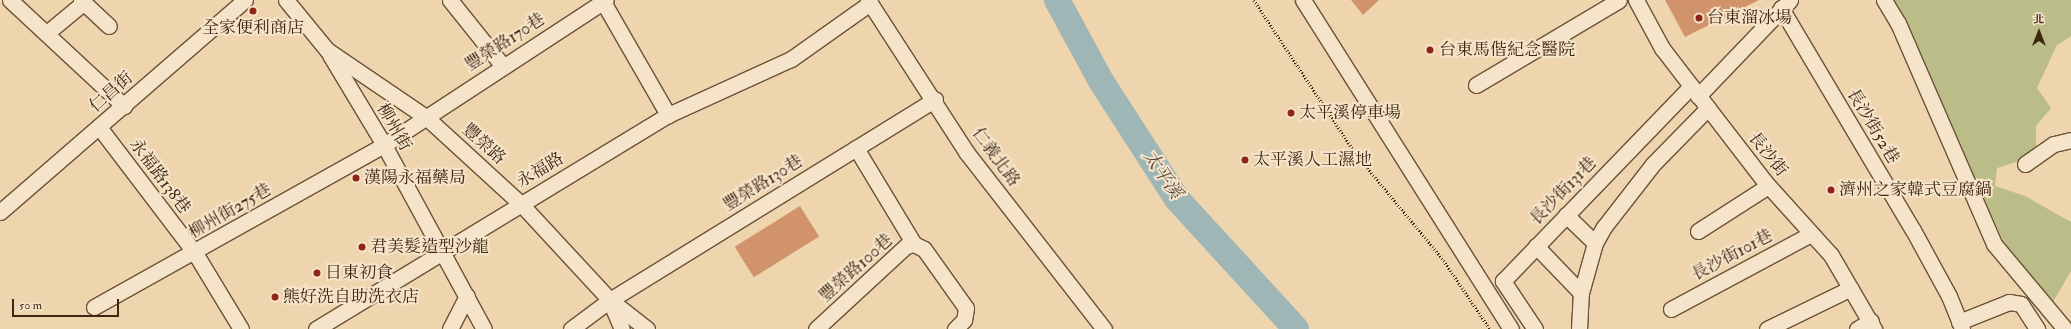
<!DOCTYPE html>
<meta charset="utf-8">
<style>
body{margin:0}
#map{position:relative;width:2071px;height:329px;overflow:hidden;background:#efd5ae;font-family:"IM FELL Double Pica","Noto Serif TC",serif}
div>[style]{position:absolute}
.green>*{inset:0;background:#bbbd89}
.river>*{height:26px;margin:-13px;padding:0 13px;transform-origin:13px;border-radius:13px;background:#9fb6b6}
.building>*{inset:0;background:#d1936b;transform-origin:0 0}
.path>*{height:2.5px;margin-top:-1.25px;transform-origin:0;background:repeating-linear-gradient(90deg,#3f2611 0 1px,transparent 0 3px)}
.roads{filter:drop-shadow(1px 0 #6b5238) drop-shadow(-1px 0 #6b5238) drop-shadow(0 1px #6b5238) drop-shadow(0 -1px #6b5238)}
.minor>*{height:15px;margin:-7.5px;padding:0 7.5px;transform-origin:7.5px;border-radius:7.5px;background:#f5e4ca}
.dots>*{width:11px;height:11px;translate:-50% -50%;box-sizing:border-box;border:2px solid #f5e4ca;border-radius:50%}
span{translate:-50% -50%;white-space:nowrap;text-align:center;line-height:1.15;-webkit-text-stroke:4px #f5e4ca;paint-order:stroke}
.poi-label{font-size:17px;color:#3f2611}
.left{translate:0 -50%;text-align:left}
.street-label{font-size:17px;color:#3f2611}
.water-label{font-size:18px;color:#574a3a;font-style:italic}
.north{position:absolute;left:2019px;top:12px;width:40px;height:40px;-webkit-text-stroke:3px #f5e4ca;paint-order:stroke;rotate:0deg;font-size:11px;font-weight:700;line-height:16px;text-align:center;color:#3f2611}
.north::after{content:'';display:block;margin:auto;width:14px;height:18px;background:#3f2611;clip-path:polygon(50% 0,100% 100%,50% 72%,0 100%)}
.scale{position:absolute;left:12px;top:299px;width:107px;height:18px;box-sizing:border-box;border:2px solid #3f2611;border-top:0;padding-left:5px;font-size:12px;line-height:14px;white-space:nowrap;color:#3f2611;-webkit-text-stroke:3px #f5e4ca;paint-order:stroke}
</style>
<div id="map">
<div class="green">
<i style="clip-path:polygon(1893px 0,2071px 0,2071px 36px,2057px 45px,2037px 88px,2051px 108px,2036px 126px,2036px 156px,1997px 168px,1995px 186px,2025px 196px,2071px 222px,2071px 271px,2053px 302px,2012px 260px)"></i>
</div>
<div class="river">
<i style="left:1057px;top:0;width:92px;rotate:61.5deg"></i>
<i style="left:1101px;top:81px;width:140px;rotate:57.2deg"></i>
<i style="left:1177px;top:199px;width:176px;rotate:47.5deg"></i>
</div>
<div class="building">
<i style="clip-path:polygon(1351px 0,1379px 0,1363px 15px)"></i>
<i style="clip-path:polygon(1665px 0,1759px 0,1685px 37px)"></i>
<i style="left:800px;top:206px;width:36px;height:77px;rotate:58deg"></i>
</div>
<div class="path">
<i style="left:1254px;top:0;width:185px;rotate:56.5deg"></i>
<i style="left:1356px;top:154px;width:135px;rotate:50.4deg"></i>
<i style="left:1442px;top:258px;width:86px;rotate:55.9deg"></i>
</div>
<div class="roads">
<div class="minor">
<i style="left:10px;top:0;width:156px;rotate:42.9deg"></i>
<i style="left:81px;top:0;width:38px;rotate:43deg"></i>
<i style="left:286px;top:0;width:65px;rotate:50.6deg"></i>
<i style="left:327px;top:50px;width:121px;rotate:34.2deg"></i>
<i style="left:427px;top:118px;width:127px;rotate:42.5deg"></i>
<i style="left:521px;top:204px;width:131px;rotate:47.2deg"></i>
<i style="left:610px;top:300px;width:47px;rotate:38.1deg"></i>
<i style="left:450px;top:0;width:83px;rotate:51.3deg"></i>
<i style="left:602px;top:0;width:133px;rotate:60.1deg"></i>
<i style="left:868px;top:0;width:182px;rotate:57.1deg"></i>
<i style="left:967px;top:153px;width:223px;rotate:52.1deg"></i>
<i style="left:1303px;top:0;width:389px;rotate:57.7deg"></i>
<i style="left:1636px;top:0;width:55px;rotate:61.6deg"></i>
<i style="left:1662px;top:48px;width:76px;rotate:52.5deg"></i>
<i style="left:1708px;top:108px;width:93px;rotate:52.4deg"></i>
<i style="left:1765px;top:182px;width:98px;rotate:47.9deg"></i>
<i style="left:1831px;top:255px;width:86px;rotate:59.8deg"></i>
<i style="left:1884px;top:0;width:27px;rotate:59deg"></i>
<i style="left:1898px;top:23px;width:241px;rotate:66.5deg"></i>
<i style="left:1994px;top:244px;width:111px;rotate:50.1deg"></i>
<i style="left:1781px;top:8px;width:258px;rotate:59.3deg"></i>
<i style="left:1913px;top:230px;width:75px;rotate:61.4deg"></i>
<i style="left:1949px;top:296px;width:35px;rotate:68deg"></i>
<i style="left:48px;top:32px;width:45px;rotate:-39.6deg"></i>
<i style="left:330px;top:55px;width:105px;rotate:59deg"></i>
<i style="left:384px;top:145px;width:209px;rotate:61.5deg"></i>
<i style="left:1476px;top:85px;width:166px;rotate:-30.7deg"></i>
<i style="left:1698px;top:96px;width:133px;rotate:-46.2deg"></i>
<i style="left:99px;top:127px;width:158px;rotate:52.7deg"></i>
<i style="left:195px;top:253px;width:89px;rotate:58.8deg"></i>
<i style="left:856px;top:148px;width:112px;rotate:58.9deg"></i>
<i style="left:2025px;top:164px;width:35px;rotate:-35deg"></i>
<i style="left:2054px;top:144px;width:17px;rotate:-13deg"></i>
<i style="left:0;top:212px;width:324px;rotate:-40.9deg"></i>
<i style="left:1566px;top:215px;width:40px;rotate:44deg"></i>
<i style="left:1698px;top:231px;width:83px;rotate:-32.7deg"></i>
<i style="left:1536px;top:246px;width:65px;rotate:46.2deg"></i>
<i style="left:610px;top:301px;width:30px;rotate:67deg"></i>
<i style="left:94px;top:307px;width:332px;rotate:-29.2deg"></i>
<i style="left:384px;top:145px;width:265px;rotate:-33.2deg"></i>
<i style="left:1671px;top:309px;width:159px;rotate:-28.2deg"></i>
<i style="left:1959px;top:322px;width:54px;rotate:-21.8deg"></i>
<i style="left:2009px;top:302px;width:12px;rotate:9deg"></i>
<i style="left:2021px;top:304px;width:30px;rotate:57deg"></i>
<i style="left:316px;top:329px;width:412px;rotate:-31.3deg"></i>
<i style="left:668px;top:115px;width:135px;rotate:-24.5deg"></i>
<i style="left:791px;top:59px;width:97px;rotate:-35.3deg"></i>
<i style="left:450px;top:329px;width:37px;rotate:-63deg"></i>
<i style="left:571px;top:329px;width:49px;rotate:-36.6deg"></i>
<i style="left:610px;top:300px;width:382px;rotate:-31.7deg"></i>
<i style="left:816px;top:329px;width:122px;rotate:-42.7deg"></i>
<i style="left:906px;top:246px;width:8px;rotate:-14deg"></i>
<i style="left:914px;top:244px;width:11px;rotate:27deg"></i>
<i style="left:924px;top:249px;width:72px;rotate:54.6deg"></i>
<i style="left:966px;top:308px;width:12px;rotate:99deg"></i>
<i style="left:964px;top:320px;width:13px;rotate:135deg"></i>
<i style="left:1535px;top:329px;width:58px;rotate:-123.7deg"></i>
<i style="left:1503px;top:281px;width:271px;rotate:-46deg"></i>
<i style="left:1579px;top:329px;width:36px;rotate:-87deg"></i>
<i style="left:1581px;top:293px;width:52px;rotate:-74.4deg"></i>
<i style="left:1595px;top:243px;width:18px;rotate:-61deg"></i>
<i style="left:1604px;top:227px;width:80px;rotate:-52.1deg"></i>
<i style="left:1653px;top:164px;width:78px;rotate:-45.5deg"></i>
<i style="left:1767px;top:329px;width:93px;rotate:-26deg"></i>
<i style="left:1857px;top:329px;width:16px;rotate:-30deg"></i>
</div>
</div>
<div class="dots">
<i style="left:253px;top:11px;background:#8f2418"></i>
<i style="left:1699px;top:18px;background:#8f2418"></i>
<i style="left:1430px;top:50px;background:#8f2418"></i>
<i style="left:1291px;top:113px;background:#8f2418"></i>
<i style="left:1245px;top:160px;background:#8f2418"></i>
<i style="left:356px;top:178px;background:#8f2418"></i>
<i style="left:1831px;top:190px;background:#8f2418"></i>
<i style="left:362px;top:247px;background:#8f2418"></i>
<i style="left:317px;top:273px;background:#8f2418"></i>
<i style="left:275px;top:297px;background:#8f2418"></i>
</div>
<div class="poi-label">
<span class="left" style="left:1707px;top:18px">台東溜冰場</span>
<span style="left:253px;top:28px">全家便利商店</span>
<span class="left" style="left:1439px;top:50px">台東馬偕紀念醫院</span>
<span class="left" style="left:1299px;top:113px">太平溪停車場</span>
<span class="left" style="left:1253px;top:160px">太平溪人工濕地</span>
<span class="left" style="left:364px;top:178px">漢陽永福藥局</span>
<span class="left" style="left:1839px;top:190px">濟州之家韓式豆腐鍋</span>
<span class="left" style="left:370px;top:247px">君美髮造型沙龍</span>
<span class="left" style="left:325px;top:273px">日東初食</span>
<span class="left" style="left:283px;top:297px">熊好洗自助洗衣店</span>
</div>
<div class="street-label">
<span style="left:505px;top:42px;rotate:-33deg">豐榮路170巷</span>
<span style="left:111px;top:92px;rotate:-41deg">仁昌街</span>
<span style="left:1873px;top:126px;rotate:59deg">長沙街52巷</span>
<span style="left:394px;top:127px;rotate:60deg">柳州街</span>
<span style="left:484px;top:144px;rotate:42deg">豐榮路</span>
<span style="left:1768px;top:154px;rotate:51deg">長沙街</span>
<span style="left:996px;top:157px;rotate:54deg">仁義北路</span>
<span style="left:540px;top:170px;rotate:-31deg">永福路</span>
<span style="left:160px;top:176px;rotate:53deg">永福路138巷</span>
<span style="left:763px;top:183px;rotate:-32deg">豐榮路130巷</span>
<span style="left:1563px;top:191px;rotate:-46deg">長沙街131巷</span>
<span style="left:230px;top:211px;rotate:-30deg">柳州街275巷</span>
<span style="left:1732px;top:255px;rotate:-28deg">長沙街101巷</span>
<span style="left:856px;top:268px;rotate:-42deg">豐榮路100巷</span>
</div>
<div class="water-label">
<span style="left:1162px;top:175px;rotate:56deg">太平溪</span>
</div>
<div class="north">北</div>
<div class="scale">50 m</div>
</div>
